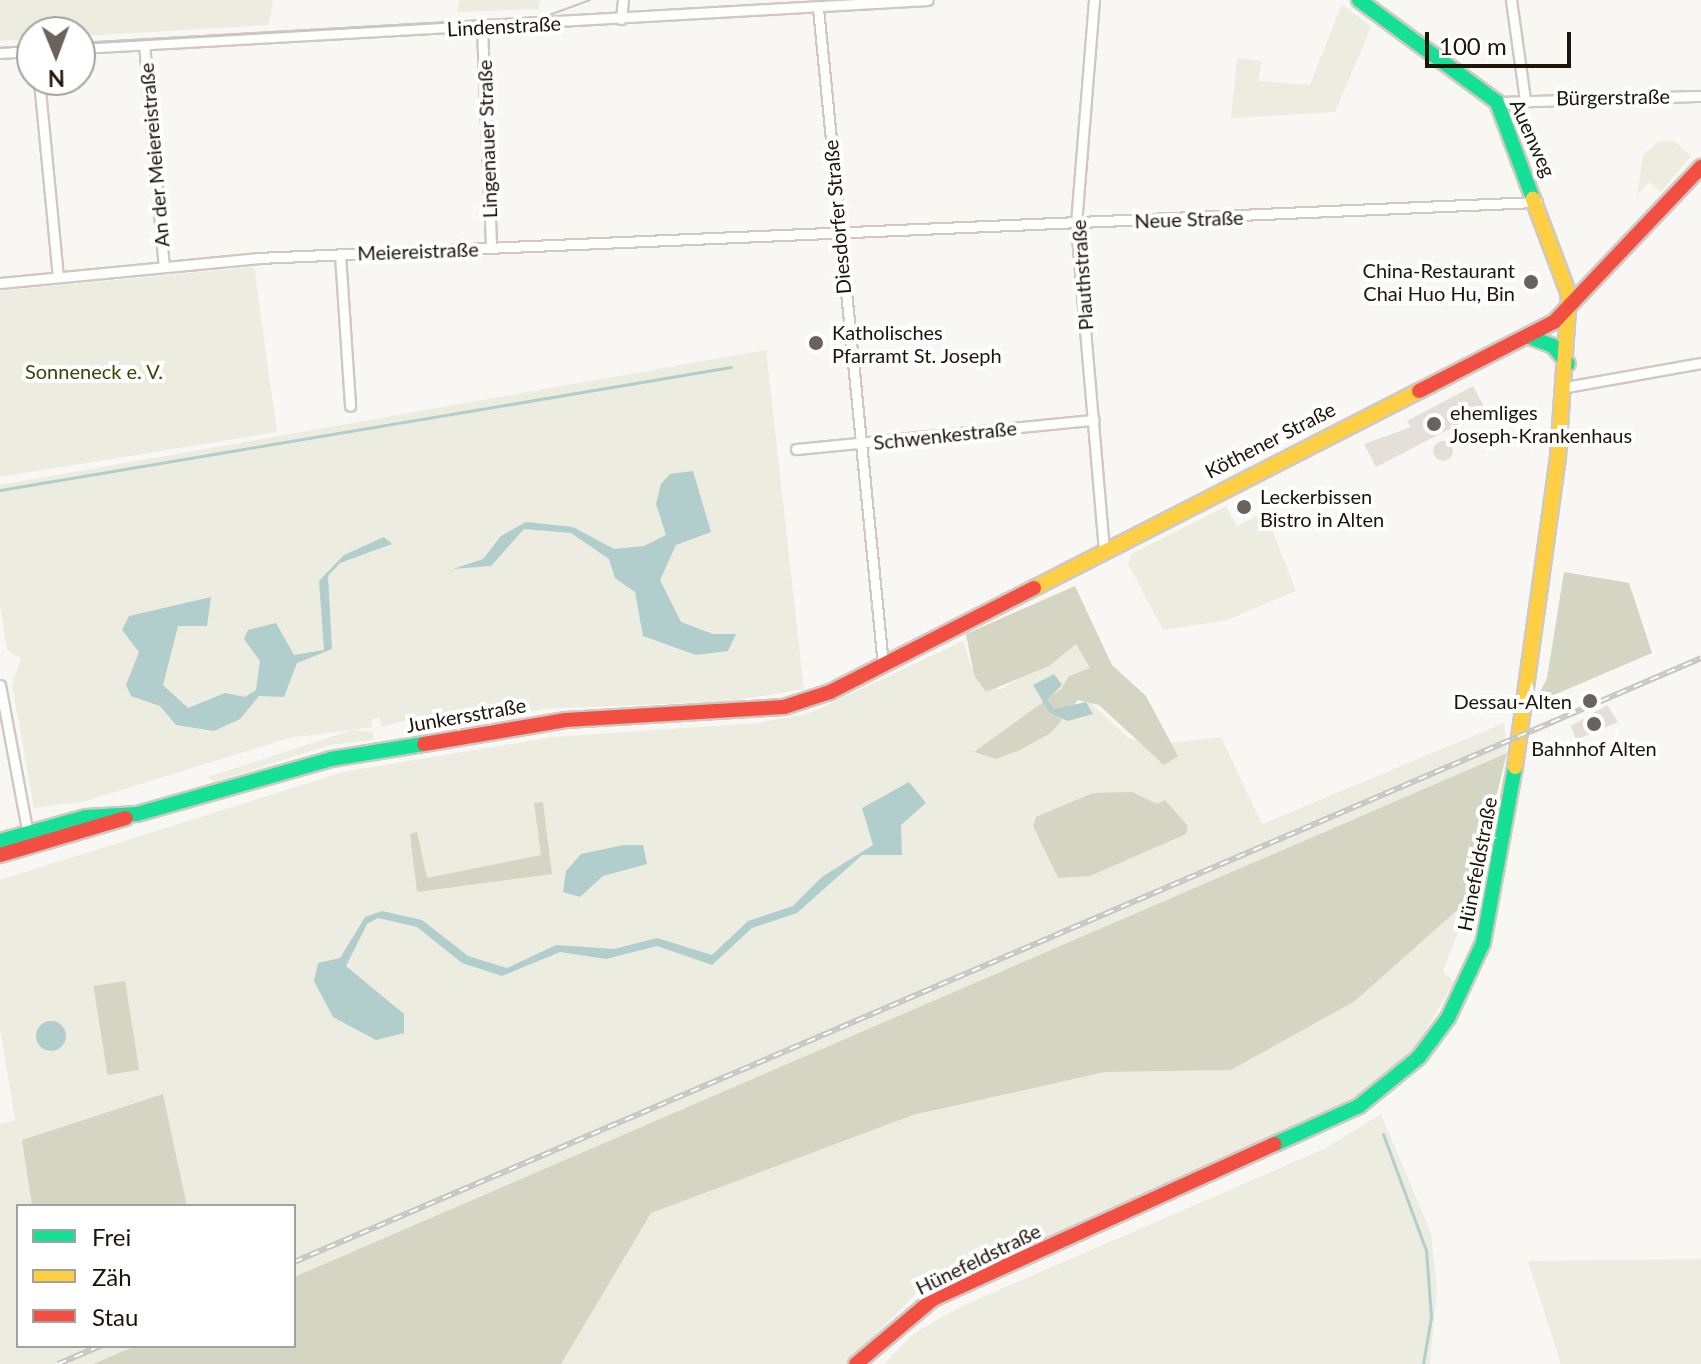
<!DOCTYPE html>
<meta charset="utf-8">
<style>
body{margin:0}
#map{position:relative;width:1701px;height:1364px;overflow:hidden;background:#f9f7f4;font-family:Lato,sans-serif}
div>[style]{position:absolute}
.green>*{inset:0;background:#ecece0}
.forest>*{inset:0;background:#d5d5c3;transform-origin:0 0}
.water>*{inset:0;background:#b2cecc}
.round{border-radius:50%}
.stream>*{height:3px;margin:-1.5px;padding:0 1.5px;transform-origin:1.5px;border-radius:1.5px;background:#b2cecc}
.building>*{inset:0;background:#e4dfd9}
.roads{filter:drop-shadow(2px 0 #cfc9c3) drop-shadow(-2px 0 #cfc9c3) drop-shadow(0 2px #cfc9c3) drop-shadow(0 -2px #cfc9c3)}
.street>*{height:9px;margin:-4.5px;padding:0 4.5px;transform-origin:4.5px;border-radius:4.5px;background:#fefefd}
.fast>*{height:14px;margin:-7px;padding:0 7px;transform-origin:7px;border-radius:7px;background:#16e098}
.slow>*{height:14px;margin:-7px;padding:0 7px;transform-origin:7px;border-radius:7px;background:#ffcf43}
.jam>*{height:14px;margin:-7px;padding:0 7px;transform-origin:7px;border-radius:7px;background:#f24e42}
.tram>*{height:2px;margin:-1px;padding:0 1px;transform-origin:1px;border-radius:1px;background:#c7c6c4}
.rail>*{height:6px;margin-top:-3px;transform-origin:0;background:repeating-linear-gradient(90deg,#fff 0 9px,#c7c6c4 0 18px);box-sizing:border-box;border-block:2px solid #c7c6c4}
.dots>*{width:22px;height:22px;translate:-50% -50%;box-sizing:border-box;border:4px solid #fff;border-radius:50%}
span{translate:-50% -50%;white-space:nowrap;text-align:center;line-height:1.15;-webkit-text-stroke:8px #fff;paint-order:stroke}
.street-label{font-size:20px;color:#1d140a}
.poi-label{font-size:20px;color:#1d140a}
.right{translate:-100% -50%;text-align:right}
.left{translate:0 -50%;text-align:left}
.park-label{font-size:20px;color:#3f410a}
.legend{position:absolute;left:16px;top:1204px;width:280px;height:144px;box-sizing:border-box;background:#fff;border:2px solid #a5a19d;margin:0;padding:10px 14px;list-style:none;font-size:24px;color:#1d140a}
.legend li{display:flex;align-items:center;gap:16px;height:40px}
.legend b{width:40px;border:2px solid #a5a19d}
.north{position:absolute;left:16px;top:16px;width:80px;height:80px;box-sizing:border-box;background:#fff;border:2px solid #a5a19d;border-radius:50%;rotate:179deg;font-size:22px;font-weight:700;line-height:32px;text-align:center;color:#1d140a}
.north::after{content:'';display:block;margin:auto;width:28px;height:36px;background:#6a635c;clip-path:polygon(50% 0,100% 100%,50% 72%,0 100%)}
.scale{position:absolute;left:1425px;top:32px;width:146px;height:36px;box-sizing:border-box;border:4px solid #1d140a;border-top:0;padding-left:10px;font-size:24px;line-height:28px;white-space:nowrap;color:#1d140a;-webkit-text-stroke:6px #fff;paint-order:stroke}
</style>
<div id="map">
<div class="green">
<i style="clip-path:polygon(0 0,273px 0,269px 25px,80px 36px,32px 32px,32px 39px,0 41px)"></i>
<i style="clip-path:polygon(459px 0,540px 0,538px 9px,457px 12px)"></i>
<i style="clip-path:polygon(1342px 4px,1371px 27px,1335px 112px,1231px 118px,1237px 58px,1262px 61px,1258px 81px,1310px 85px)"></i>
<i style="clip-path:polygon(1674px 141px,1691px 156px,1661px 192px,1649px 182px,1637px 195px,1643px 155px,1658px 142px)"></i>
<i style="clip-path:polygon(254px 267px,277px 432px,0 477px,0 291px)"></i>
<i style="clip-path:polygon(766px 350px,804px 689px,731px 701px,544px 709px,410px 734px,407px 720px,381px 727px,380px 718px,372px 719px,372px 727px,289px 738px,86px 801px,34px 808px,12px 684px,21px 659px,7px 650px,0 605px,0 485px)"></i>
<i style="clip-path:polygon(1226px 506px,1237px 526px,1265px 512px,1296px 591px,1227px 620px,1163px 630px,1128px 564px,1132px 554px)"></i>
<i style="clip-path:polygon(963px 641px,974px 675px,1000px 690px,1076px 644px,1091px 669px,1069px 675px,1061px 689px,974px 752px,996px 759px,1020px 750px,1051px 733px,1066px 708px,1089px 701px,1127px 737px,1178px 756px,1171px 743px,1221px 737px,1262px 824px,1504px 723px,1507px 753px,294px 1277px,294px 1206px,187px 1206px,163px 1094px,23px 1140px,32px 1206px,18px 1206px,18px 1346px,134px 1346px,93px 1364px,0 1364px,0 1124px,15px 1120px,0 1029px,0 880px,343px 772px,553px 737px,758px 723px,810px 713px)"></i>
<i style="clip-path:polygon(352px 730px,373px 732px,373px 740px,330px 745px,214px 782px,208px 777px)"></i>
<i style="clip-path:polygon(1471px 898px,1443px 971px,1454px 982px,1417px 1046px,1345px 1107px,916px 1294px,846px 1364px,561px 1364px,650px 1213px,913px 1115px,1105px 1072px,1231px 1070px,1355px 1001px)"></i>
<i style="clip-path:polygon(1381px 1114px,1431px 1233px,1437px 1289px,1430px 1364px,884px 1364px,913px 1334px,962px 1306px,1326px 1148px)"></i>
<i style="clip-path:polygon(1701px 1259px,1701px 1364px,1561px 1364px,1528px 1261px)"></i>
</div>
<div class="forest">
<i style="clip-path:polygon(1564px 572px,1629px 583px,1652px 653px,1535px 703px,1547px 678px)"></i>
<i style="clip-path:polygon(1075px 586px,1112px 665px,1146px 696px,1178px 756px,1164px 765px,1099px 705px,1078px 700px,1051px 733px,1020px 750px,996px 759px,974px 752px,1061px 689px,1069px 676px,1090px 668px,1076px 644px,1049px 666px,986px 692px,974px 675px,966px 634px)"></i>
<i style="clip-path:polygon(1507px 753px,1471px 898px,1355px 1001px,1231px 1070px,1105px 1072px,913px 1115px,651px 1213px,561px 1364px,93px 1364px,135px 1346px,294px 1346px,294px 1277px)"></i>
<i style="clip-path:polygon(1132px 792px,1157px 804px,1165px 800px,1188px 826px,1186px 834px,1090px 876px,1058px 878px,1033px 826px,1036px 817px,1093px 793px)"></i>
<i style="clip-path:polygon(543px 802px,552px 874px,417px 892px,410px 834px,417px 832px,427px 878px,541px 855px,534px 803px)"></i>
<i style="left:125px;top:981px;width:90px;height:32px;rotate:81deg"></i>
<i style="clip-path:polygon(163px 1094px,187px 1206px,32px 1206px,22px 1140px)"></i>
</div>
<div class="water">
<i style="clip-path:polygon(693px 471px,711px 532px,676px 545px,660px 580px,681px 622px,713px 634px,736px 634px,728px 651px,696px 655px,643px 636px,635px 592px,615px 578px,609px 559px,571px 533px,524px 529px,491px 566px,453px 569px,483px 559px,501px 536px,526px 522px,573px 527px,614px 549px,644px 546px,666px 535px,656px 504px,661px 484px,670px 474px)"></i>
<i style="clip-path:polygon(384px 537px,392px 544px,340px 563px,328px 576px,332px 649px,297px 663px,284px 697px,259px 696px,240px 719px,214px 731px,176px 725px,160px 706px,131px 696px,126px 685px,139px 652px,122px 630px,129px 616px,211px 597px,207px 626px,178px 626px,163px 685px,188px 708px,225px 693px,245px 697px,256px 690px,260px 661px,244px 639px,248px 630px,276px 623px,294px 655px,324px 650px,319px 581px,344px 555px)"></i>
<i style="clip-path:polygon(1054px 674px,1062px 685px,1047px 700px,1054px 709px,1086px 702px,1093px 714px,1068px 721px,1049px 712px,1033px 685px)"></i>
<i style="clip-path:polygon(909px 782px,926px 803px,901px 825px,902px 855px,862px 855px,797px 913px,752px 928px,712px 965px,657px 946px,606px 959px,560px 952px,502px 976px,462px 963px,417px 927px,378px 918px,367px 924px,346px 966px,404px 1014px,404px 1033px,376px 1040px,333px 1017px,314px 981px,318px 963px,340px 958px,365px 917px,382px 911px,422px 920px,468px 956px,507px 968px,556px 945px,614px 949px,657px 938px,712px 955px,748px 921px,793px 906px,822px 877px,873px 845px,862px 808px)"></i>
<i style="clip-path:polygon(624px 845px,643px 845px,647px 864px,603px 876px,580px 897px,563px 892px,566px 871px,581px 854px)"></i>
<i class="round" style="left:36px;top:1021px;width:30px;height:30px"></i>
</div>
<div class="stream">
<i style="left:0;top:490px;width:741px;rotate:-9.55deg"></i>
<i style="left:1383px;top:1134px;width:124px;rotate:69.7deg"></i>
<i style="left:1426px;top:1250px;width:67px;rotate:85.7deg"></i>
<i style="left:1431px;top:1317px;width:48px;rotate:99.7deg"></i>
</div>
<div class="building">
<i style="clip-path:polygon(1473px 386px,1486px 410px,1376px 467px,1364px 444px,1411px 427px,1407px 421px)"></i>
<i class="round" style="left:1433px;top:441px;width:20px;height:20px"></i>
<i style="clip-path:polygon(1607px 705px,1618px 722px,1576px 740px,1571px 726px)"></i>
</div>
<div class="roads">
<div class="street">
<i style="left:1094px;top:0;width:225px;rotate:94.6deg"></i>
<i style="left:1076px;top:224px;width:326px;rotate:85.1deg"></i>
<i style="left:1511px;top:0;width:100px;rotate:82deg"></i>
<i style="left:818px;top:8px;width:660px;rotate:84.35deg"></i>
<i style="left:621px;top:19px;width:19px;rotate:-84deg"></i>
<i style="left:482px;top:29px;width:219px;rotate:87.6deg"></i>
<i style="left:144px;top:44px;width:223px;rotate:84.9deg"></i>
<i style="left:80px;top:48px;width:849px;rotate:-3.24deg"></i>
<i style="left:0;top:53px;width:32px;rotate:-4deg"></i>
<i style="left:39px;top:80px;width:198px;rotate:84.5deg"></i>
<i style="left:1497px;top:102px;width:204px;rotate:-1.7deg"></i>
<i style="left:340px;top:254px;width:152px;rotate:86.2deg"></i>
<i style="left:0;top:283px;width:259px;rotate:-5.5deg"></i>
<i style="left:258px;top:258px;width:1280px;rotate:-2.51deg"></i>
<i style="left:1566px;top:387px;width:137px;rotate:-10.1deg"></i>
<i style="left:796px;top:449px;width:299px;rotate:-5.6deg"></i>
<i style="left:0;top:685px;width:153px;rotate:79.4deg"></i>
</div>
<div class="fast">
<i style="left:1359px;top:0;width:172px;rotate:36.5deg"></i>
<i style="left:1497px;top:102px;width:103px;rotate:69.6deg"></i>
<i style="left:1527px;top:336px;width:28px;rotate:21deg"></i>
<i style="left:1553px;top:346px;width:23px;rotate:50deg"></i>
<i style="left:0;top:841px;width:89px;rotate:-15.6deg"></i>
<i style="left:86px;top:817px;width:51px;rotate:-3.4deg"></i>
<i style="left:137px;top:814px;width:202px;rotate:-15.8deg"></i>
<i style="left:331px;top:759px;width:94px;rotate:-9.2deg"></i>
<i style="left:1275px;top:1144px;width:92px;rotate:-24.3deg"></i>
<i style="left:1359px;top:1106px;width:77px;rotate:-39.2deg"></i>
<i style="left:1419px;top:1057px;width:49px;rotate:-53.4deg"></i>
<i style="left:1448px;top:1018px;width:83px;rotate:-65deg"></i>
<i style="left:1483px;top:943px;width:179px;rotate:-79.7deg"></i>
</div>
<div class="slow">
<i style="left:1034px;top:588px;width:432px;rotate:-27.1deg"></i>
<i style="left:1515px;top:767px;width:314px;rotate:-82.1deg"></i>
<i style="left:1558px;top:456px;width:161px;rotate:-86.1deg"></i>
<i style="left:1569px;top:295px;width:103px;rotate:-110.6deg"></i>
</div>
<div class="jam">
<i style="left:1419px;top:391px;width:152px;rotate:-27.1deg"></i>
<i style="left:1554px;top:322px;width:214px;rotate:-46.5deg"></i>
<i style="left:424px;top:744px;width:144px;rotate:-9.6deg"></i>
<i style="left:566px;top:720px;width:218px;rotate:-3.4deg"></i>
<i style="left:784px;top:707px;width:48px;rotate:-18.1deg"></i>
<i style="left:830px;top:692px;width:229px;rotate:-27deg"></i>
<i style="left:0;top:855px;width:131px;rotate:-16.4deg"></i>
<i style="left:856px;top:1364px;width:101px;rotate:-40.2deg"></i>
<i style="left:933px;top:1299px;width:375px;rotate:-24.4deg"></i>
</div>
</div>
<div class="tram">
<i style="left:80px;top:44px;width:465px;rotate:-3.3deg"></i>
<i style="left:544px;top:17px;width:49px;rotate:-20.3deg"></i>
<i style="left:0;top:48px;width:32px;rotate:-4deg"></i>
</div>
<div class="rail">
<i style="left:294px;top:1262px;width:1531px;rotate:-23.23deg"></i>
<i style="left:58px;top:1364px;width:46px;rotate:-23.2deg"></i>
</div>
<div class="dots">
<i style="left:1531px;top:282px;background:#6a635c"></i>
<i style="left:816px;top:343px;background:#6a635c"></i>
<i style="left:1434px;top:424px;background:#6a635c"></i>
<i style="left:1244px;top:507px;background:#6a635c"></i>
<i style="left:1590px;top:701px;background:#6a635c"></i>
<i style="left:1594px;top:724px;background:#6a635c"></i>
</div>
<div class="street-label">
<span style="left:504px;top:26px;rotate:-3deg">Lindenstraße</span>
<span style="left:1613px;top:97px;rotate:-1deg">Bürgerstraße</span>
<span style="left:1533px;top:138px;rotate:66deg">Auenweg</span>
<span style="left:487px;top:139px;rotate:-92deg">Lingenauer Straße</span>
<span style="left:154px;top:155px;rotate:-95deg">An der Meiereistraße</span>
<span style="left:837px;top:217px;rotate:-95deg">Diesdorfer Straße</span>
<span style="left:1189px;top:219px;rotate:-2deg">Neue Straße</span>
<span style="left:418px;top:251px;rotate:-2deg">Meiereistraße</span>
<span style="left:1082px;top:275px;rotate:-94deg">Plauthstraße</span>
<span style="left:945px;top:435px;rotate:-6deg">Schwenkestraße</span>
<span style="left:1270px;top:440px;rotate:-27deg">Köthener Straße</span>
<span style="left:466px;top:715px;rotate:-10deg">Junkersstraße</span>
<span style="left:1477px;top:864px;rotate:-79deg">Hünefeldstraße</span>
<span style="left:978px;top:1259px;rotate:-26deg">Hünefeldstraße</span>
</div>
<div class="poi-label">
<span class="right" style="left:1515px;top:282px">China-Restaurant<br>Chai Huo Hu, Bin</span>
<span class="left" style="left:832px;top:344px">Katholisches<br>Pfarramt St. Joseph</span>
<span class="left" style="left:1450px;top:424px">ehemliges<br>Joseph-Krankenhaus</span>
<span class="left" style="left:1260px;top:508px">Leckerbissen<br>Bistro in Alten</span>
<span class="right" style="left:1572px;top:701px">Dessau-Alten</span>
<span style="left:1594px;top:748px">Bahnhof Alten</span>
</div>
<div class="park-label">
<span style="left:94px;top:371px">Sonneneck e. V.</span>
</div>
<ul class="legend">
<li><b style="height:10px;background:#16e098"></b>Frei</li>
<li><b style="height:10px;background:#ffcf43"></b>Zäh</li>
<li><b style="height:10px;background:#f24e42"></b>Stau</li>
</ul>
<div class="north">N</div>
<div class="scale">100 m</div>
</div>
